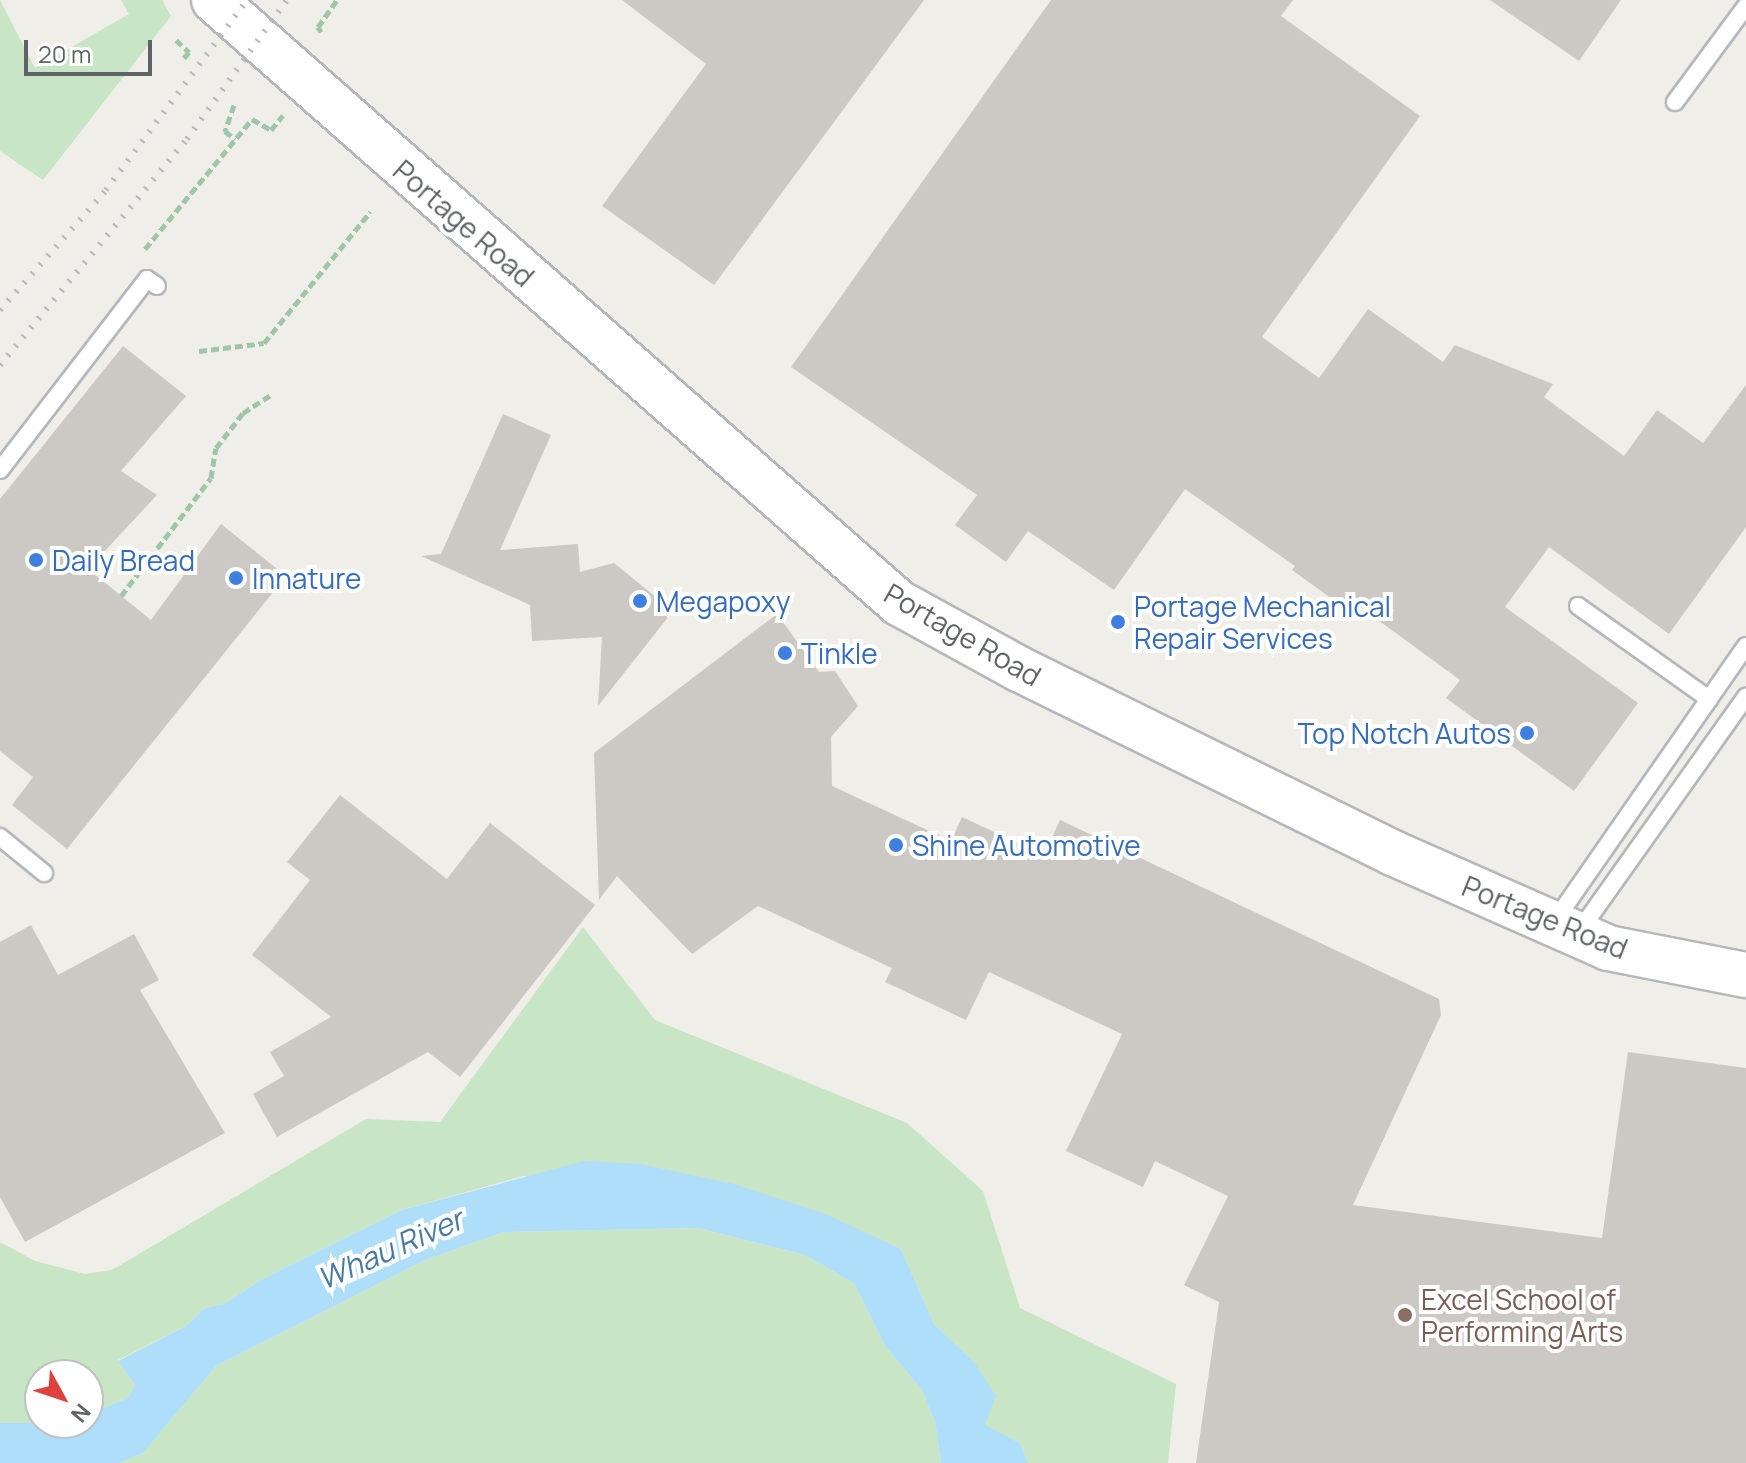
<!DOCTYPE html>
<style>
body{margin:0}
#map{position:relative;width:1746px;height:1463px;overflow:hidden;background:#f0eee8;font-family:Manrope,sans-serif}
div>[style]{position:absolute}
.green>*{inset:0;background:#c8e5c6}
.water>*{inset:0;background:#aedefa}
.building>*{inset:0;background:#ccc9c4}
.path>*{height:5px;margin-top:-2.5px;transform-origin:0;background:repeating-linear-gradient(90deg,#a0c6a8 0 8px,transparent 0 12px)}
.roads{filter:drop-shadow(2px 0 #b5b8bb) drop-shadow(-2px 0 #b5b8bb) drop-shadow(0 2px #b5b8bb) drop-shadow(0 -2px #b5b8bb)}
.service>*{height:16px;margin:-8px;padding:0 8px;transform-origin:8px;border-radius:8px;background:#fff}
.secondary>*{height:44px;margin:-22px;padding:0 22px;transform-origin:22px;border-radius:22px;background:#fff}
.rail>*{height:6px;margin-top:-3px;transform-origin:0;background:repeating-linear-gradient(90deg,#b5b6b7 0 2px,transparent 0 12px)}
.dots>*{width:22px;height:22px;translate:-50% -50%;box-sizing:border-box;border:4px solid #fff;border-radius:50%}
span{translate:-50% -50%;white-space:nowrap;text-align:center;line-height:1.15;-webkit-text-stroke:8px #fff;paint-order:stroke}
.street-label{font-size:28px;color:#5f6367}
.shop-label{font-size:28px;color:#366cbe}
.left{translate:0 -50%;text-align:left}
.right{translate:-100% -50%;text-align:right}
.education-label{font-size:28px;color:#785e54}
.water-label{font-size:30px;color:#477aa3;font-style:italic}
.north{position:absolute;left:24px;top:1359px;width:80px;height:80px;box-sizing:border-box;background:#fff;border:2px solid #bfc1c2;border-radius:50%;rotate:130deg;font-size:22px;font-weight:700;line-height:32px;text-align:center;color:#5f6367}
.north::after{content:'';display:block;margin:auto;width:28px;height:36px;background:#df413f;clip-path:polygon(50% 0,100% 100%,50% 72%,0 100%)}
.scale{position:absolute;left:24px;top:40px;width:128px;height:36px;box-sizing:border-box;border:4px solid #5f6367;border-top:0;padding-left:10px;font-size:24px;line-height:28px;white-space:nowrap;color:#5f6367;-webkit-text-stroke:6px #fff;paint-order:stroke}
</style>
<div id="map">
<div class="green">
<i style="clip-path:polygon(0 0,35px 68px,129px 14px,121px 0,162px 0,171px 16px,43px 180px,0 151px)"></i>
<i style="clip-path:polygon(583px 927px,655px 1020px,907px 1123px,983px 1191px,1020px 1308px,1176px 1384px,1168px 1463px,1028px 1463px,1020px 1443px,984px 1425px,974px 1362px,934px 1324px,901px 1249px,864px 1233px,523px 1176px,402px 1210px,264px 1278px,224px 1304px,205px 1308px,186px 1326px,118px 1360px,135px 1385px,128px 1398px,88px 1414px,88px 1375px,40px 1375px,40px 1423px,0 1423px,0 1242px,35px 1261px,85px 1274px,112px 1270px,366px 1119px,440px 1122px)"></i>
<i style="clip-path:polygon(698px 1228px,805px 1255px,854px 1283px,885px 1346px,922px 1390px,935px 1422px,941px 1463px,119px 1463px,143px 1453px,216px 1366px,425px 1260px,504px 1232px)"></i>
</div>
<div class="water">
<i style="clip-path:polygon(584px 1161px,640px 1164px,734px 1184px,825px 1214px,901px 1249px,934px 1324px,974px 1362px,996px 1396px,985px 1425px,1020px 1443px,1028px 1463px,941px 1463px,935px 1422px,922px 1390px,885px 1346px,854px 1283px,805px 1255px,698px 1228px,504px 1232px,425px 1260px,216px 1366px,143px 1453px,119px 1463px,0 1463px,0 1423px,88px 1423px,88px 1414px,128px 1398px,135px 1385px,118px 1361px,186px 1326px,205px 1308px,224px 1304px,264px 1278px,402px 1210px)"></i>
</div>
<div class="building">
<i style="clip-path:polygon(622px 0,924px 0,714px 285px,602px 206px,706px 64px)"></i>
<i style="clip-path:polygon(1051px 0,1293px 0,1281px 16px,1420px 116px,1262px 337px,1319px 378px,1368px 309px,1443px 362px,1455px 345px,1553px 384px,1544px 397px,1624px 456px,1657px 410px,1703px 443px,1746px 385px,1746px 527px,1669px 634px,1549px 547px,1505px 607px,1638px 703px,1574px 791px,1446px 698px,1460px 680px,1352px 601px,1346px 609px,1292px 570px,1295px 566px,1185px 489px,1114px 590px,1028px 531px,1006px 562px,955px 525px,977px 495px,791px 367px)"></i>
<i style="clip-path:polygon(1490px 0,1621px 0,1579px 61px)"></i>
<i style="clip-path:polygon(123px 346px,186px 396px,121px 471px,157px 495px,88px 569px,151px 620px,221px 524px,286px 576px,67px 849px,12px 805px,33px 777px,0 751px,0 499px)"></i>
<i style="clip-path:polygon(503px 414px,551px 435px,500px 550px,578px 544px,580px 572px,614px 563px,673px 611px,598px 706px,602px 637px,532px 641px,530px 605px,421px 556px,441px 554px)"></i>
<i style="clip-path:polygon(777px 614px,819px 672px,835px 671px,858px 706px,831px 737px,832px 786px,951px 841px,962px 817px,1044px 855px,1060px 820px,1439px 999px,1441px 1015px,1353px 1205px,1602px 1238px,1628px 1052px,1746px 1068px,1746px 1463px,1196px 1463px,1219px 1302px,1184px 1285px,1228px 1196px,1155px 1161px,1143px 1187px,1066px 1151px,1122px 1034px,989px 972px,966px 1020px,885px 982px,892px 968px,758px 906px,692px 954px,617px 876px,599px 900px,594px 753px)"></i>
<i style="clip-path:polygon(340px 795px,447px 879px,490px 823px,595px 905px,460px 1077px,428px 1052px,277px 1137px,253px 1094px,284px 1076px,270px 1052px,331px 1017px,252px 955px,310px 880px,287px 862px)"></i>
<i style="clip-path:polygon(31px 925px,58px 975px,134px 934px,159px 980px,140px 990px,225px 1133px,25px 1242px,0 1197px,0 942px)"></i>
</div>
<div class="path">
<i style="left:321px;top:32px;width:6px;rotate:-121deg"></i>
<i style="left:318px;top:27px;width:33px;rotate:-55deg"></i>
<i style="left:176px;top:40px;width:18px;rotate:43deg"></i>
<i style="left:189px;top:52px;width:11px;rotate:131deg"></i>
<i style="left:234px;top:105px;width:28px;rotate:109deg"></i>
<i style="left:225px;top:131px;width:13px;rotate:39deg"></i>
<i style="left:145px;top:249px;width:168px;rotate:-50.5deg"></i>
<i style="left:252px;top:119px;width:22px;rotate:30deg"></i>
<i style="left:271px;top:130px;width:19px;rotate:-51deg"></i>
<i style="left:199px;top:351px;width:65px;rotate:-7deg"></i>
<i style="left:264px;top:343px;width:169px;rotate:-51deg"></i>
<i style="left:121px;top:596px;width:148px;rotate:-52.7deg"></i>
<i style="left:211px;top:478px;width:30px;rotate:-81deg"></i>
<i style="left:216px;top:448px;width:44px;rotate:-52.4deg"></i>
<i style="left:243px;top:413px;width:35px;rotate:-33deg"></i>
</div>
<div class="roads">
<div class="service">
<i style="left:1675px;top:102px;width:119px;rotate:-53.5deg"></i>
<i style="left:0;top:470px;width:241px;rotate:-52.4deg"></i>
<i style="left:147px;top:279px;width:12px;rotate:35deg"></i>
<i style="left:1578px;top:606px;width:161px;rotate:35.4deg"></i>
<i style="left:0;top:837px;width:57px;rotate:39.3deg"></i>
<i style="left:1554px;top:922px;width:336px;rotate:-55.2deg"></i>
<i style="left:1578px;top:933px;width:290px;rotate:-54.6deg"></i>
</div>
<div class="secondary">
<i style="left:214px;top:0;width:913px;rotate:41.36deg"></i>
<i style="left:899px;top:603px;width:137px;rotate:28.8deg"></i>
<i style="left:1019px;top:669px;width:417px;rotate:26.2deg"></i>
<i style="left:1393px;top:853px;width:235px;rotate:23.8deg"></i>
<i style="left:1608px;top:948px;width:141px;rotate:11.1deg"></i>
</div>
</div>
<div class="rail">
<i style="left:0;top:310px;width:160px;rotate:-48.5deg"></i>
<i style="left:106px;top:190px;width:237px;rotate:-53.4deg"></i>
<i style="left:0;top:365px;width:293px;rotate:-50.4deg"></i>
<i style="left:187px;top:139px;width:171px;rotate:-54.3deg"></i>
</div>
<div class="dots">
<i style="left:36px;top:560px;background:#3f7fe0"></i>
<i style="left:236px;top:578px;background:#3f7fe0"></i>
<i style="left:640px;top:601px;background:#3f7fe0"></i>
<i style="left:1118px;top:622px;background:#3f7fe0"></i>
<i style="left:785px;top:653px;background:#3f7fe0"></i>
<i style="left:1527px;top:733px;background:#3f7fe0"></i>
<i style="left:896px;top:845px;background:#3f7fe0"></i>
<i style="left:1405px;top:1315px;background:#8d6e63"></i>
</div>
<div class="street-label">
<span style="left:464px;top:223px;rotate:41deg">Portage Road</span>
<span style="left:963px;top:634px;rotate:30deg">Portage Road</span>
<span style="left:1545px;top:917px;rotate:22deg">Portage Road</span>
</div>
<div class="shop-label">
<span class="left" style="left:52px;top:560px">Daily Bread</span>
<span class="left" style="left:252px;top:578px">Innature</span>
<span class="left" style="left:656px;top:601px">Megapoxy</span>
<span class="left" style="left:1134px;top:622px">Portage Mechanical<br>Repair Services</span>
<span class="left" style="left:801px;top:653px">Tinkle</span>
<span class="right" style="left:1511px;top:733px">Top Notch Autos</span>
<span class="left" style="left:912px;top:845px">Shine Automotive</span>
</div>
<div class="education-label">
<span class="left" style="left:1421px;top:1315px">Excel School of<br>Performing Arts</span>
</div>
<div class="water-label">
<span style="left:390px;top:1249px;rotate:-24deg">Whau River</span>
</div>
<div class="north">N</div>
<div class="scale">20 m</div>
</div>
